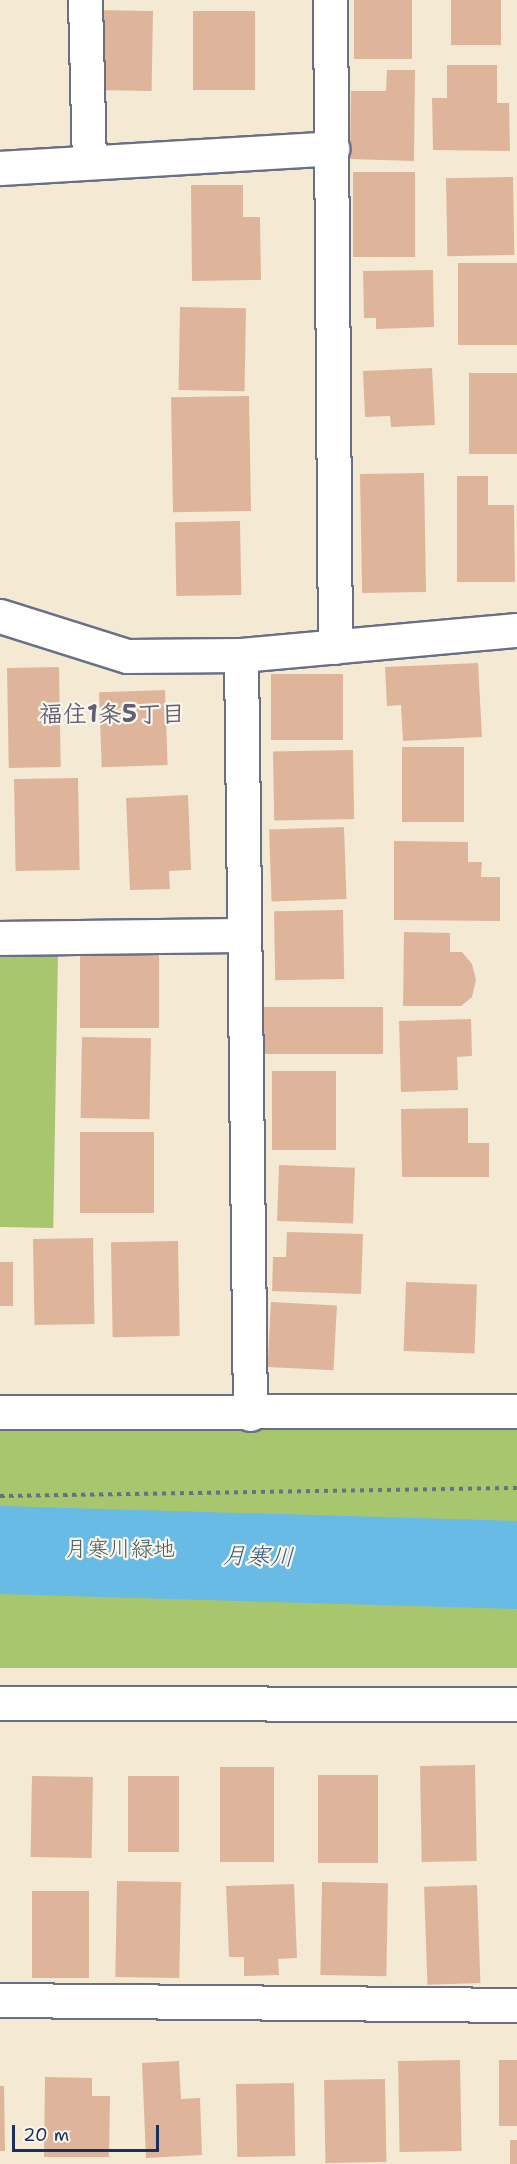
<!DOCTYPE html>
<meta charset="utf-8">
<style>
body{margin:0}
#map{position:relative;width:517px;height:2164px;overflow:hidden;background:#f4ead4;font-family:"Shantell Sans","Klee One",sans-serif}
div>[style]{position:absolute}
.green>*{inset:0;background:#a8c66d;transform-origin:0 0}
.river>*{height:88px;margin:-44px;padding:0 44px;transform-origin:44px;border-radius:44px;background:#68bbe4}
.building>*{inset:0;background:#deb59a;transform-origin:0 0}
.path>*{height:4px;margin-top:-2px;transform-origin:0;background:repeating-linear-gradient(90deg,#677087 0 4.5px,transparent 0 9px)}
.roads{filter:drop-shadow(2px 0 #677087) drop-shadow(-2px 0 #677087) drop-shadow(0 2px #677087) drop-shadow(0 -2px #677087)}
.minor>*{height:33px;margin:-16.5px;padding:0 16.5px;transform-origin:16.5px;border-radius:16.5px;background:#fff}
span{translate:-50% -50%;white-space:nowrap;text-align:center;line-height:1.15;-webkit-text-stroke:4.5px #fbf7ec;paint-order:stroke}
.park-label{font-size:22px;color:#455c62}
.neighbourhood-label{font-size:24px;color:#5f5e73;font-weight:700}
.water-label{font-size:24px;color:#325986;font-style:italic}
.scale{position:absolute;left:12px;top:2125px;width:147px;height:27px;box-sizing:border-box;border:3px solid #1b2f5e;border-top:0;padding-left:8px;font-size:18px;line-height:21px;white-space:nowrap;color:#1b2f5e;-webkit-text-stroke:4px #fbf7ec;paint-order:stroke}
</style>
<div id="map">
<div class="green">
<i style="left:58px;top:954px;width:274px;height:58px;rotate:91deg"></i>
<i style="left:0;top:1427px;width:517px;height:241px"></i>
</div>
<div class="river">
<i style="left:0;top:1550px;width:517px;rotate:1.66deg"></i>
</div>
<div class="building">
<i style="left:354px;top:0;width:58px;height:59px"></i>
<i style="left:451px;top:0;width:50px;height:45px"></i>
<i style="left:94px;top:10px;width:59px;height:80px;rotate:1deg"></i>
<i style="left:193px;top:11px;width:62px;height:79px"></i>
<i style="clip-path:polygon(447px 65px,497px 65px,497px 103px,509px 103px,510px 151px,433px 150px,432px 98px,447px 98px)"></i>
<i style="clip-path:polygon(387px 70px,415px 70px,414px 161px,350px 159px,351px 91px,386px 91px)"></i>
<i style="left:353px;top:172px;width:62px;height:85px"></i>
<i style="left:513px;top:177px;width:78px;height:67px;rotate:89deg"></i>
<i style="clip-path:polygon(191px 185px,243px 185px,243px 217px,260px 217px,261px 280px,192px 281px)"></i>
<i style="left:517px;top:263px;width:82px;height:59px;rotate:90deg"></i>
<i style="clip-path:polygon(433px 270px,434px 327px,376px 329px,376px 318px,364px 318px,363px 271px)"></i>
<i style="left:180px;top:307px;width:66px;height:83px;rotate:1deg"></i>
<i style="clip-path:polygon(432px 368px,435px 425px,391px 427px,390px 416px,365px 417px,363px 371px)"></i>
<i style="left:517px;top:373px;width:81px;height:48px;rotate:90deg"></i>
<i style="left:249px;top:396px;width:115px;height:78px;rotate:89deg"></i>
<i style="left:424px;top:473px;width:119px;height:64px;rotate:89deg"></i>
<i style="clip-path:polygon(457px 476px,488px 476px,488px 505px,514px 505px,515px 582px,457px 582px)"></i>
<i style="left:240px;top:521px;width:74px;height:65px;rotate:89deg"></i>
<i style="clip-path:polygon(478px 663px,482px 737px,403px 741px,401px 705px,387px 706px,385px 667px)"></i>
<i style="left:59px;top:667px;width:100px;height:52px;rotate:89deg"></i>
<i style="left:271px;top:674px;width:72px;height:66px"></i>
<i style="left:165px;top:690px;width:75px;height:66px;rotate:88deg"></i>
<i style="left:464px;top:747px;width:75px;height:62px;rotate:90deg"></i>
<i style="left:353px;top:750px;width:69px;height:80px;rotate:89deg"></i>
<i style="left:78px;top:778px;width:92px;height:64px;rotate:89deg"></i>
<i style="clip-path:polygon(188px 795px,191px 870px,169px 871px,170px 889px,130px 890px,126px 798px)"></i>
<i style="left:344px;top:827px;width:72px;height:75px;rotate:88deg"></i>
<i style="clip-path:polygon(394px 841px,468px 842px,468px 862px,482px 862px,481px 877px,500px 877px,500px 921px,394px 920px)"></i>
<i style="left:343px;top:910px;width:69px;height:69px;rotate:89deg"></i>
<i style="clip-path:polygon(404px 932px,450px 933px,450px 952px,462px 952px,472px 964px,476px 980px,472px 997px,461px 1006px,403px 1006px)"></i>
<i style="left:80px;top:953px;width:79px;height:75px"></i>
<i style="left:264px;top:1007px;width:119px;height:47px"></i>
<i style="clip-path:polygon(471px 1019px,472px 1056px,457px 1057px,458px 1090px,401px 1092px,399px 1021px)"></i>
<i style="left:82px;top:1037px;width:69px;height:81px;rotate:1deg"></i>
<i style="left:272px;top:1071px;width:64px;height:79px"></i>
<i style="clip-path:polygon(468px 1108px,468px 1143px,489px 1143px,489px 1177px,402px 1177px,401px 1109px)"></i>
<i style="left:80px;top:1132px;width:74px;height:81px"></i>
<i style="left:279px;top:1165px;width:76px;height:56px;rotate:2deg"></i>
<i style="clip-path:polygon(287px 1232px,363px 1234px,361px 1294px,272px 1291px,273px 1257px,286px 1257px)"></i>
<i style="left:93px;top:1238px;width:86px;height:60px;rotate:89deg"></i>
<i style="left:178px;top:1241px;width:95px;height:67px;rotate:89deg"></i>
<i style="left:0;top:1262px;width:13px;height:44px"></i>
<i style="left:406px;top:1282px;width:71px;height:69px;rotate:2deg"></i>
<i style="left:271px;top:1302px;width:66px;height:65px;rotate:3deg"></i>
<i style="left:475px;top:1765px;width:96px;height:55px;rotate:89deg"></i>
<i style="left:220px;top:1767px;width:54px;height:95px"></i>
<i style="left:318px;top:1775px;width:60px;height:88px"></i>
<i style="left:32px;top:1776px;width:61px;height:81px;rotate:1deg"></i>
<i style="left:128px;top:1776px;width:51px;height:76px"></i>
<i style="left:117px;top:1881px;width:64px;height:96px;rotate:1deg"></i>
<i style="left:322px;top:1882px;width:66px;height:93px;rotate:1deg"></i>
<i style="clip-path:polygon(294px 1884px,297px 1958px,278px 1959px,279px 1975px,244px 1976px,244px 1957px,229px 1957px,226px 1886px)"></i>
<i style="left:477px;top:1885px;width:98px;height:53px;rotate:88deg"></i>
<i style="left:32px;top:1891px;width:57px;height:87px"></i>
<i style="left:460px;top:2060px;width:91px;height:62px;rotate:89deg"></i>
<i style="left:499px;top:2060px;width:18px;height:66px"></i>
<i style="clip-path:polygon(179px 2061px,181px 2099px,200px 2098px,202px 2155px,146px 2158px,142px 2063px)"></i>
<i style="clip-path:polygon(45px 2077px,92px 2078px,92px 2096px,110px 2096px,109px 2157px,44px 2157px)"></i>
<i style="left:385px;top:2079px;width:83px;height:61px;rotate:89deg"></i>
<i style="left:294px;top:2083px;width:73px;height:58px;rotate:89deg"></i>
<i style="clip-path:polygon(0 2086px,4px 2086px,5px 2151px,0 2151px)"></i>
<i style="left:510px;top:2140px;width:7px;height:24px"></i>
</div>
<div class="path">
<i style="left:0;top:1496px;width:517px;rotate:-0.89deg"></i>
</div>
<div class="roads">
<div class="minor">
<i style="left:85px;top:0;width:161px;rotate:88.6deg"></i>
<i style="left:330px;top:0;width:647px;rotate:89.56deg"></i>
<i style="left:0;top:168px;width:333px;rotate:-3.4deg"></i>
<i style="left:0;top:616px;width:133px;rotate:17.5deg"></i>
<i style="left:127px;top:656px;width:114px;rotate:-0.5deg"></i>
<i style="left:241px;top:655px;width:277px;rotate:-5.2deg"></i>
<i style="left:241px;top:655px;width:759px;rotate:89.32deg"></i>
<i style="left:0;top:938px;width:242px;rotate:-0.7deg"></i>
<i style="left:0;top:1412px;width:517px;rotate:-0.11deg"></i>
<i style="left:0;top:1703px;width:517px;rotate:0.11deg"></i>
<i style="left:0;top:2000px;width:517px;rotate:0.55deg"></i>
</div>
</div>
<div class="park-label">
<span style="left:120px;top:1549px">月寒川緑地</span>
</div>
<div class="neighbourhood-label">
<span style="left:112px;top:715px">福住1条5丁目</span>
</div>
<div class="water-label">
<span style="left:258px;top:1557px;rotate:2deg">月寒川</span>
</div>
<div class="scale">20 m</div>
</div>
